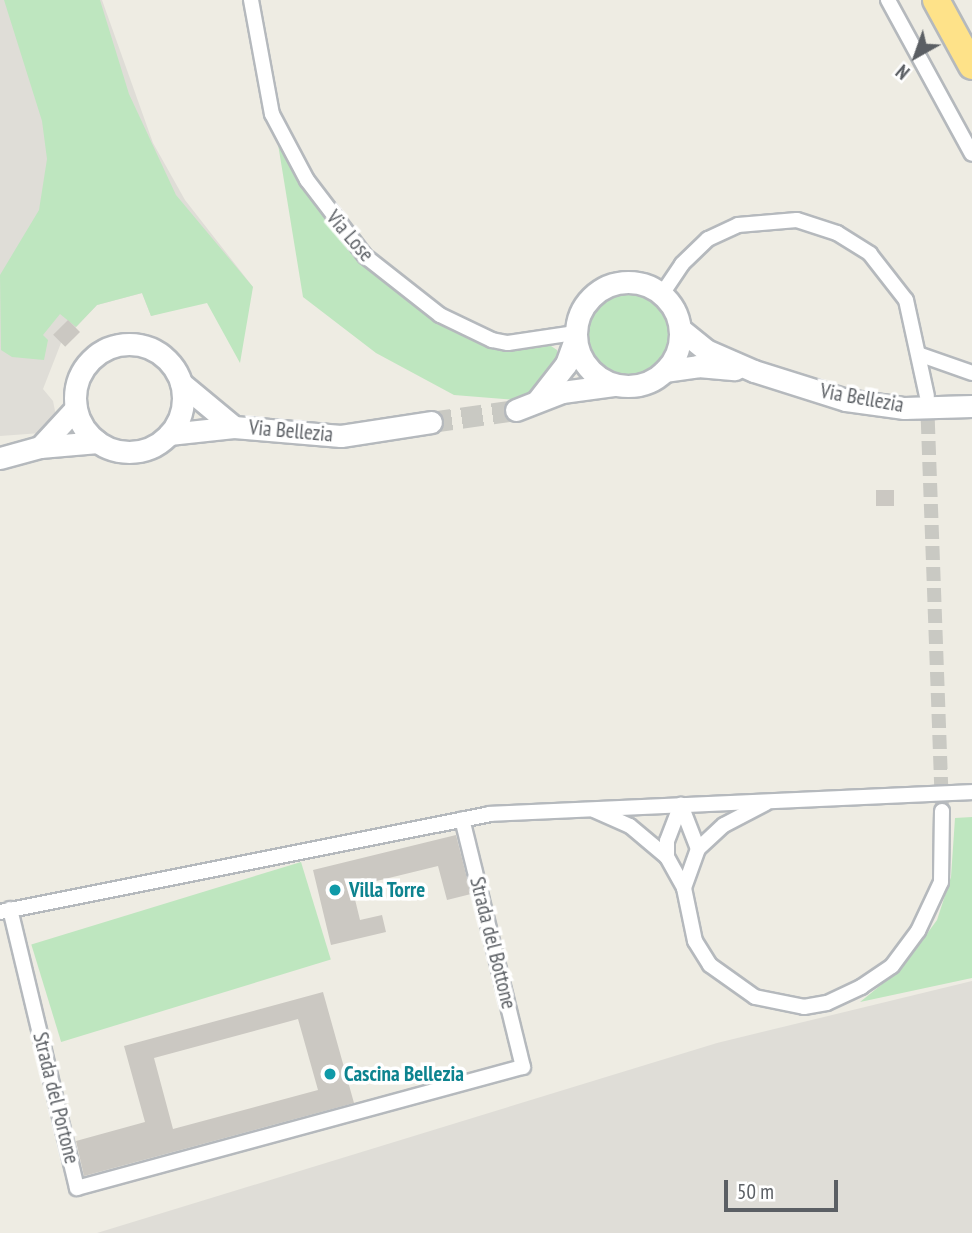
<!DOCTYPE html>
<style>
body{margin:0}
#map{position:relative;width:972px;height:1233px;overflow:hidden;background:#eeece3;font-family:"PT Sans Narrow",sans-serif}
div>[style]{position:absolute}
.industrial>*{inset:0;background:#dfddd7}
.green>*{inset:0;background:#bee6bf;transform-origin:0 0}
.round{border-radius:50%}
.building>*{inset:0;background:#cbc8c2;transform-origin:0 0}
.street-tunnel>*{height:14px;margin-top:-7px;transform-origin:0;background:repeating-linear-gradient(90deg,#c9c9c3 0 14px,transparent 0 21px)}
.secondary-tunnel>*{height:21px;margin-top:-10.5px;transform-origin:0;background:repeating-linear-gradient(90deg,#c9c9c3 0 21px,transparent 0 31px)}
.roads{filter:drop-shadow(2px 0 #b5b9bd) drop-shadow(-2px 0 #b5b9bd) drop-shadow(0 2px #b5b9bd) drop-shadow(0 -2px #b5b9bd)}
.street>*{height:14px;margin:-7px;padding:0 7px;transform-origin:7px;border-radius:7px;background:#fff}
.secondary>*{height:21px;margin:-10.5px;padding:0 10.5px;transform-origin:10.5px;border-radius:10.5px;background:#fff}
.secondary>.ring{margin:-10.5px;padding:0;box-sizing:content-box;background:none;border:21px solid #fff;border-radius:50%}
.highway>*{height:26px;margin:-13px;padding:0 13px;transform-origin:13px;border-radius:13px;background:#fee289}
.dots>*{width:19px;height:19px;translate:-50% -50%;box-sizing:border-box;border:4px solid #fff;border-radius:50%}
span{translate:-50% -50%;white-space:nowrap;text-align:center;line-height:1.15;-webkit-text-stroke:7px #fff;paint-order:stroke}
.street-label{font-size:21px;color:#5b5f64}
.culture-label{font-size:21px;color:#0d838f;font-weight:700}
.left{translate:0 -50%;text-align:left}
.north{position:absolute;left:881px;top:21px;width:70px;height:70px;-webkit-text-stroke:5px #fff;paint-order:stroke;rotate:220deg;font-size:19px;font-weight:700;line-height:28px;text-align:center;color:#5b5f64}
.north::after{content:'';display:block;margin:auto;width:24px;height:32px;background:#5b5f64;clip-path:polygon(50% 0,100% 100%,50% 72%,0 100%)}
.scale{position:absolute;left:724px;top:1180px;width:114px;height:32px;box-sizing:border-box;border:4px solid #5b5f64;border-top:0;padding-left:9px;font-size:21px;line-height:24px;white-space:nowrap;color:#5b5f64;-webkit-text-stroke:5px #fff;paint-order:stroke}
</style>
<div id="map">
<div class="industrial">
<i style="clip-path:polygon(0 0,102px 0,153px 143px,185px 200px,253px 287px,151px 316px,142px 293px,97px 305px,61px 343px,43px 389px,53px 401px,56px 416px,41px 433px,0 436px)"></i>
<i style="clip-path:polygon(972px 981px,972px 1233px,97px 1233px,717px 1043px)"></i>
</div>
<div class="green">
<i style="clip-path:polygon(4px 0,100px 0,129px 94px,176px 195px,253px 287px,240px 363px,207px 303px,151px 316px,142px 293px,97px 305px,76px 327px,60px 314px,43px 335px,48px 340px,44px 360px,12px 357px,1px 350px,0 275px,39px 210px,47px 159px,42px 121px)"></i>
<i style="clip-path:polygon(277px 138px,329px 224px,392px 287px,437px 319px,490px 345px,507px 351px,548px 344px,557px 350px,558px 359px,547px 387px,516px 400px,454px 395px,376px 353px,303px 297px)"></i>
<i class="round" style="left:576px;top:282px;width:104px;height:104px"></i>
<i style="clip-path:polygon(972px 817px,972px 978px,860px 1002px,902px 968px,937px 920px,951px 877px,955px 818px)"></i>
<i style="left:301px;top:862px;width:102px;height:282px;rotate:73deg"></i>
</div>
<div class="building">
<i style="left:68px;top:320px;width:17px;height:21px;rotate:45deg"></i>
<i style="left:876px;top:490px;width:18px;height:16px"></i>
<i style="clip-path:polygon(456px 835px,471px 894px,447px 900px,438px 866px,352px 887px,360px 920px,382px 915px,386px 932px,331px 945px,313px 870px)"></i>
<i style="clip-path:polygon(evenodd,323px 992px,354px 1103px,84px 1176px,76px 1141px,145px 1122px,124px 1046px,323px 992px,298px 1019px,318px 1090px,173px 1129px,154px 1058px,298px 1019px)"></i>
</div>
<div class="street-tunnel">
<i style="left:927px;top:399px;width:412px;rotate:87.9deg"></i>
</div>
<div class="secondary-tunnel">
<i style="left:431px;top:422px;width:86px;rotate:-8deg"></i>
</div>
<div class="roads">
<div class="street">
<i style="left:251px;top:0;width:116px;rotate:79.6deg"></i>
<i style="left:272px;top:114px;width:75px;rotate:62.1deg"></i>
<i style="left:307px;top:180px;width:96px;rotate:52.7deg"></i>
<i style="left:365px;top:256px;width:95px;rotate:38.2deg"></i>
<i style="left:440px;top:315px;width:58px;rotate:25.7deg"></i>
<i style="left:492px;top:340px;width:16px;rotate:11deg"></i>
<i style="left:508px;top:343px;width:68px;rotate:-8.5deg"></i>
<i style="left:888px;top:0;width:175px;rotate:61.4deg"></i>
<i style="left:662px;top:294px;width:36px;rotate:-56deg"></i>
<i style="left:682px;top:264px;width:36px;rotate:-44deg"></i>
<i style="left:708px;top:239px;width:33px;rotate:-25deg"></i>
<i style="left:738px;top:225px;width:59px;rotate:-4.8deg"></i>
<i style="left:797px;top:220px;width:42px;rotate:18deg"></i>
<i style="left:837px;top:233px;width:39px;rotate:32deg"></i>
<i style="left:870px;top:254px;width:58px;rotate:52deg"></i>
<i style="left:906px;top:300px;width:98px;rotate:77.7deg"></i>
<i style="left:921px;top:355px;width:54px;rotate:19.4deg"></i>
<i style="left:681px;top:805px;width:47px;rotate:68.9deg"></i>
<i style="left:594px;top:810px;width:39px;rotate:24deg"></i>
<i style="left:630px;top:826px;width:48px;rotate:40deg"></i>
<i style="left:667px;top:857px;width:35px;rotate:61deg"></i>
<i style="left:684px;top:888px;width:54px;rotate:78.3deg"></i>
<i style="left:695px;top:941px;width:28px;rotate:58deg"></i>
<i style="left:710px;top:965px;width:55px;rotate:35.4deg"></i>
<i style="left:755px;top:997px;width:50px;rotate:11.5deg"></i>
<i style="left:804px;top:1007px;width:23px;rotate:-10deg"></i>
<i style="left:827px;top:1003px;width:38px;rotate:-25deg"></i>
<i style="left:861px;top:987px;width:37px;rotate:-34deg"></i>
<i style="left:892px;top:966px;width:44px;rotate:-53.4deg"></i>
<i style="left:918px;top:931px;width:54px;rotate:-64.9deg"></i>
<i style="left:941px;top:882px;width:71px;rotate:-89.2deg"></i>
<i style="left:667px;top:857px;width:16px;rotate:-90deg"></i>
<i style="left:667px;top:841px;width:39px;rotate:-69deg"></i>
<i style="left:684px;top:888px;width:41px;rotate:-70.3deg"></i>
<i style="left:698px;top:849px;width:35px;rotate:-43deg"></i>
<i style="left:724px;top:825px;width:47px;rotate:-27.6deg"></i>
<i style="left:10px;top:909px;width:287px;rotate:76.5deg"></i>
<i style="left:77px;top:1188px;width:462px;rotate:-15.2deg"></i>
<i style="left:523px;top:1067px;width:255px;rotate:-103.8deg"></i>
<i style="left:0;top:912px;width:499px;rotate:-11.3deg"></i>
<i style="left:489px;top:814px;width:484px;rotate:-2.6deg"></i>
</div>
<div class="secondary">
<i class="ring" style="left:576px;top:282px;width:83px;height:83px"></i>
<i style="left:680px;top:329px;width:33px;rotate:39deg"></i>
<i style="left:706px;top:350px;width:52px;rotate:23.6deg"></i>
<i style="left:754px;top:371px;width:96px;rotate:17.5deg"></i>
<i style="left:846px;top:400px;width:59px;rotate:7.9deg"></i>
<i style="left:904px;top:408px;width:68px;rotate:-1.7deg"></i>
<i class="ring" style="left:75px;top:344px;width:87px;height:87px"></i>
<i style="left:664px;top:371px;width:34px;rotate:-8deg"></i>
<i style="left:698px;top:366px;width:37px;rotate:5deg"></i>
<i style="left:181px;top:383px;width:69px;rotate:39.7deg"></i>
<i style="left:538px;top:400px;width:46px;rotate:-52.1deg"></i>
<i style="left:566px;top:364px;width:27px;rotate:-70deg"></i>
<i style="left:516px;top:410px;width:49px;rotate:-21.4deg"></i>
<i style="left:562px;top:392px;width:52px;rotate:-7.7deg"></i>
<i style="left:169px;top:434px;width:65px;rotate:-6.1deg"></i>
<i style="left:234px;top:427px;width:107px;rotate:4.8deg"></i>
<i style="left:341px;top:436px;width:91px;rotate:-8.8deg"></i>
<i style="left:40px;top:447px;width:53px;rotate:-47.3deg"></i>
<i style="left:0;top:458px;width:41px;rotate:-15.4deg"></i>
<i style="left:40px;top:447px;width:58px;rotate:-4.9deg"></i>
</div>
<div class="highway">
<i style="left:936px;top:0;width:75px;rotate:61.4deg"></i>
</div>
</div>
<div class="dots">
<i style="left:335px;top:890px;background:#0f9aa8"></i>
<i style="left:330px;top:1074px;background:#0f9aa8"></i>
</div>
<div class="street-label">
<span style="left:350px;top:236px;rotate:49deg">Via Lose</span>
<span style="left:862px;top:398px;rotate:10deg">Via Bellezia</span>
<span style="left:291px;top:431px;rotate:5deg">Via Bellezia</span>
<span style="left:493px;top:943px;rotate:76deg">Strada del Bottone</span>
<span style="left:56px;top:1098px;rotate:76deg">Strada del Portone</span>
</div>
<div class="culture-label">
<span class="left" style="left:349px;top:890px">Villa Torre</span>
<span class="left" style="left:344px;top:1074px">Cascina Bellezia</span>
</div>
<div class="north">N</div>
<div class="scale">50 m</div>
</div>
